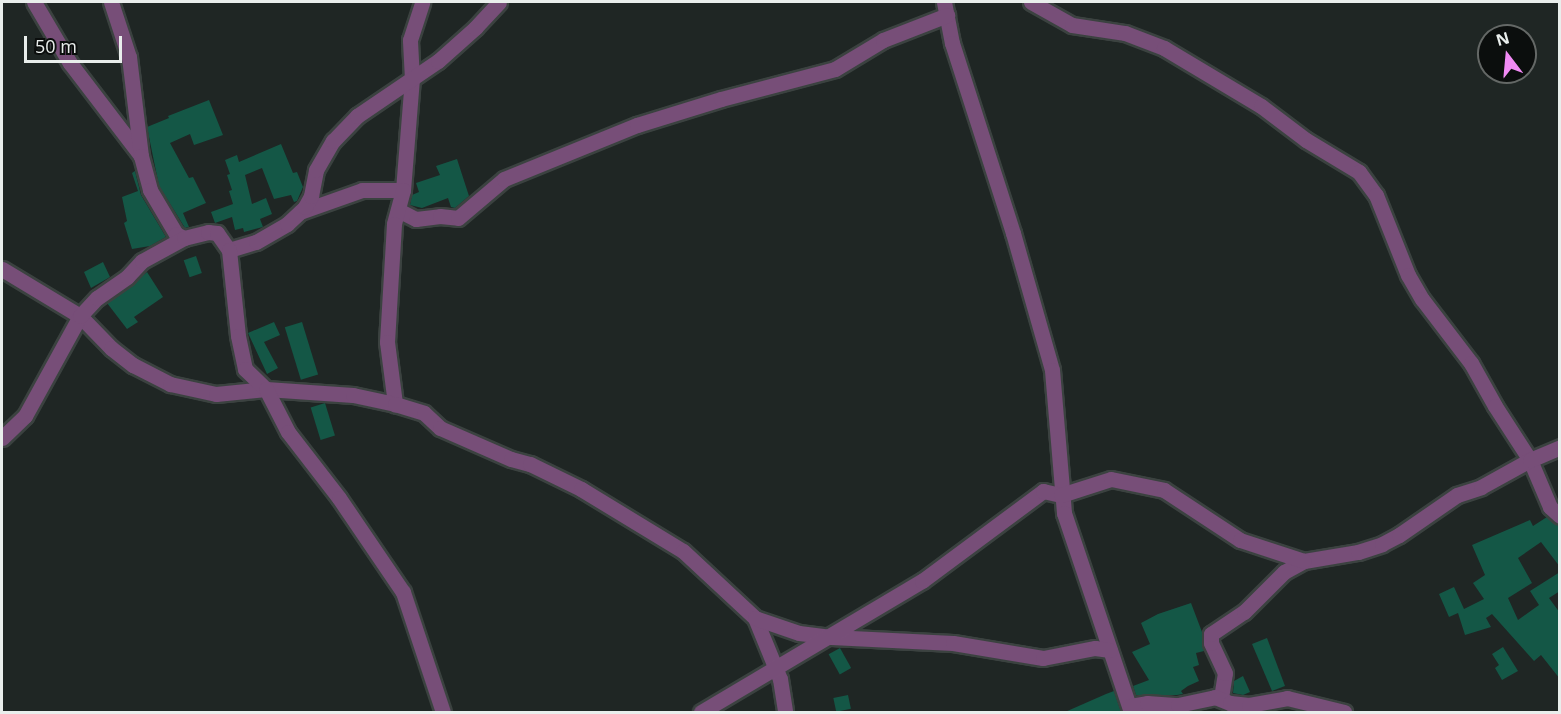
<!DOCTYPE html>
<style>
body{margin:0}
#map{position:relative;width:1561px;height:714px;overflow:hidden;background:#1f2624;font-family:"Open Sans",sans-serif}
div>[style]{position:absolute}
.building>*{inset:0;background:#145746;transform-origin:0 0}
.roads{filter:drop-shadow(2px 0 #3b4240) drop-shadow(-2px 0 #3b4240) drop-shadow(0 2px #3b4240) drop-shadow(0 -2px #3b4240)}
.minor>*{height:15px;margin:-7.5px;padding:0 7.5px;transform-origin:7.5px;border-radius:7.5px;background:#774e78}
span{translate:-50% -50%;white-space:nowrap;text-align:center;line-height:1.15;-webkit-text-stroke:5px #0b0e0d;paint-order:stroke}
.frame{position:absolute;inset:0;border:3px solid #e9eeec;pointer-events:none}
.north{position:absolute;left:1477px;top:24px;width:60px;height:60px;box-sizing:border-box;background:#0b0e0d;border:2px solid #646866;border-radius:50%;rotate:344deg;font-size:16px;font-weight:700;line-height:24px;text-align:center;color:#e9eeec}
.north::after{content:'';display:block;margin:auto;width:21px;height:27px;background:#f18af4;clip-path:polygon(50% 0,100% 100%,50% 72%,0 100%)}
.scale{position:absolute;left:24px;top:36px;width:98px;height:27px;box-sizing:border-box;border:3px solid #e9eeec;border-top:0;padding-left:8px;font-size:18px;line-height:21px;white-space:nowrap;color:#e9eeec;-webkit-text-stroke:4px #0b0e0d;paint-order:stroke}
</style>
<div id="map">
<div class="building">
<i style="clip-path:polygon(209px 100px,223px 135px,194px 145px,190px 134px,170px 143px,189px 178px,193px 177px,206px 203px,183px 213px,189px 227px,185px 228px,159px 186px,147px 127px,169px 118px,168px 116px)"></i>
<i style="clip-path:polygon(281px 144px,293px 173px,297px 172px,303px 187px,297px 201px,294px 202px,291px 195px,274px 199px,262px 168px,245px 175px,252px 204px,266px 198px,272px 214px,260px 219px,263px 227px,244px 232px,243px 228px,235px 230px,232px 217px,215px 223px,211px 212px,233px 204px,229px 191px,232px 190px,227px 175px,230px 174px,225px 160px,237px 155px,239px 162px)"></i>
<i style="clip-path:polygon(457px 159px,469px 196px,455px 208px,451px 207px,448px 198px,422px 208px,410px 205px,412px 195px,419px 192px,416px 183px,440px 175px,436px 166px)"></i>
<i style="clip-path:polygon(135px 171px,141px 195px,166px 237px,150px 246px,132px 249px,124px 223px,127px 221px,122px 197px,138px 191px,132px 173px)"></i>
<i style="left:196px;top:256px;width:18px;height:13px;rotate:71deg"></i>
<i style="clip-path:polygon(103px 262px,110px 277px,91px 288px,84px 272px)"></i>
<i style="clip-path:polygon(147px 272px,163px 297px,134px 317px,138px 322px,127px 329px,107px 303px)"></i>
<i style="clip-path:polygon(274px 322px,280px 335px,264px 342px,278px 368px,267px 374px,248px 333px)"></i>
<i style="left:302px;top:322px;width:55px;height:18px;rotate:73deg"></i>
<i style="left:325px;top:403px;width:34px;height:15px;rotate:73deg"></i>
<i style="clip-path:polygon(1547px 517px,1560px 526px,1560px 567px,1541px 542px,1518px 558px,1532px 583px,1508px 598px,1518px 620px,1539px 605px,1530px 591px,1560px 572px,1560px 591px,1549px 598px,1560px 613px,1560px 679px,1541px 655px,1534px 661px,1492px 614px,1486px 618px,1491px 627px,1465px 635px,1458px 613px,1449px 617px,1439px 594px,1454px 587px,1464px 609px,1484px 599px,1473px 583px,1485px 575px,1472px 545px,1530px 520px,1533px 526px)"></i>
<i style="clip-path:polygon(1191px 603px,1202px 632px,1204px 651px,1196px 653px,1199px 665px,1193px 667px,1199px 681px,1188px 686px,1181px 691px,1183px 694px,1177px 695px,1136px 695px,1133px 686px,1149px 680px,1132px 652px,1150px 644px,1141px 623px,1158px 614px)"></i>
<i style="clip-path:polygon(1267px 638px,1285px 686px,1272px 691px,1252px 644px)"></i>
<i style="clip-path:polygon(1503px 647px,1518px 671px,1502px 680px,1495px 668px,1499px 665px,1492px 654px)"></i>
<i style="left:840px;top:648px;width:23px;height:13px;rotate:61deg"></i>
<i style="clip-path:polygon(1243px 676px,1250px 692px,1243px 695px,1233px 693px,1234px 681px)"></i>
<i style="clip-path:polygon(1114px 691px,1121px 712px,1065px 712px,1106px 694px)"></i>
<i style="left:848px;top:695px;width:14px;height:15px;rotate:78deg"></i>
</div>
<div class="roads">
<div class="minor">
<i style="left:34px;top:2px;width:71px;rotate:59.5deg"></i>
<i style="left:70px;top:63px;width:117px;rotate:52.6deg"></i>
<i style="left:111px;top:2px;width:58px;rotate:71.9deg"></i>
<i style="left:129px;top:57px;width:100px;rotate:83.1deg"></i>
<i style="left:141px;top:156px;width:35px;rotate:75deg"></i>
<i style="left:150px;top:190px;width:51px;rotate:59.4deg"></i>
<i style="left:176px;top:234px;width:9px;rotate:27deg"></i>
<i style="left:944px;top:2px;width:42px;rotate:79deg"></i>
<i style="left:952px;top:43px;width:200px;rotate:72.2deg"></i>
<i style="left:1013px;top:233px;width:142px;rotate:74.1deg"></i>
<i style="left:1052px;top:370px;width:144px;rotate:85.2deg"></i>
<i style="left:1064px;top:513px;width:210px;rotate:71.4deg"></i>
<i style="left:1031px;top:2px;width:47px;rotate:29.3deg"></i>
<i style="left:1072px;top:25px;width:54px;rotate:8.6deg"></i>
<i style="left:1125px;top:33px;width:42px;rotate:21deg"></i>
<i style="left:1164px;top:48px;width:113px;rotate:30.9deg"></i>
<i style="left:1261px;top:106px;width:56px;rotate:37.1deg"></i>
<i style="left:1306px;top:140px;width:62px;rotate:31.1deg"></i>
<i style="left:1359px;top:172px;width:29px;rotate:54deg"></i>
<i style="left:1376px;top:195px;width:86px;rotate:68.2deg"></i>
<i style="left:1408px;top:275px;width:28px;rotate:60deg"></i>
<i style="left:1422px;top:299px;width:81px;rotate:52.6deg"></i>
<i style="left:1471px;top:363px;width:49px;rotate:60.8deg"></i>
<i style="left:1495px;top:406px;width:64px;rotate:57.1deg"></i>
<i style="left:1530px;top:460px;width:51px;rotate:66.9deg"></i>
<i style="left:1550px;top:507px;width:13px;rotate:42deg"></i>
<i style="left:403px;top:190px;width:111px;rotate:-85.4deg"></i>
<i style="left:412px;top:79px;width:39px;rotate:-93deg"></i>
<i style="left:410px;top:40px;width:40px;rotate:-72deg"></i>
<i style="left:398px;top:210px;width:20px;rotate:27deg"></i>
<i style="left:416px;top:219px;width:24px;rotate:-7deg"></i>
<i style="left:440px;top:216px;width:18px;rotate:6deg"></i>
<i style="left:458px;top:218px;width:60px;rotate:-40.3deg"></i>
<i style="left:504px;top:179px;width:144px;rotate:-22.1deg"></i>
<i style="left:637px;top:125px;width:88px;rotate:-17.2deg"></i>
<i style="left:721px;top:99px;width:118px;rotate:-14.7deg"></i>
<i style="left:835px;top:69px;width:56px;rotate:-31.1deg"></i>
<i style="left:883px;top:40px;width:69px;rotate:-21.3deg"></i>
<i style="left:300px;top:212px;width:66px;rotate:-19.5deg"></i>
<i style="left:362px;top:190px;width:41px"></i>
<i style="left:403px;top:190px;width:35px;rotate:105deg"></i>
<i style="left:394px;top:224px;width:118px;rotate:93.4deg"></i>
<i style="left:387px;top:342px;width:63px;rotate:82.6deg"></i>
<i style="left:229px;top:250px;width:28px;rotate:-17deg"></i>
<i style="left:256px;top:242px;width:36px;rotate:-30deg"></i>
<i style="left:287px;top:224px;width:25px;rotate:-43deg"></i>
<i style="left:305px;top:207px;width:13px;rotate:-61deg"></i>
<i style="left:311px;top:196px;width:26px;rotate:-79deg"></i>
<i style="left:316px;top:170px;width:34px;rotate:-60deg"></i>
<i style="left:333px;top:141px;width:35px;rotate:-46deg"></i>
<i style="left:357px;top:116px;width:98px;rotate:-34.2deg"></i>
<i style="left:438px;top:61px;width:50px;rotate:-41.7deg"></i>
<i style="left:475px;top:28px;width:35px;rotate:-47deg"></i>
<i style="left:2px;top:269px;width:91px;rotate:31.1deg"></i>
<i style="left:80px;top:316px;width:45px;rotate:45.9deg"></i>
<i style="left:111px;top:348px;width:28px;rotate:38deg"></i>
<i style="left:133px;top:365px;width:42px;rotate:27.2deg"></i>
<i style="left:170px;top:384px;width:47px;rotate:12.3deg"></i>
<i style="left:216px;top:394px;width:50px;rotate:-5.7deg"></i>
<i style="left:266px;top:389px;width:87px;rotate:3.9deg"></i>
<i style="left:353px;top:395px;width:43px;rotate:12.1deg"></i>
<i style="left:395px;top:404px;width:30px;rotate:17deg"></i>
<i style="left:424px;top:413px;width:22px;rotate:43deg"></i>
<i style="left:440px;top:428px;width:77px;rotate:23.6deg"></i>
<i style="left:511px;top:459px;width:20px;rotate:15deg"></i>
<i style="left:530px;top:464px;width:57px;rotate:26.1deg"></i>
<i style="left:581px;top:489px;width:119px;rotate:31.3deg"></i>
<i style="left:683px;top:551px;width:98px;rotate:42.9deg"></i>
<i style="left:755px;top:618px;width:66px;rotate:67.7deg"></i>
<i style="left:780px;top:679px;width:33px;rotate:81deg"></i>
<i style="left:2px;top:438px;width:32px;rotate:-44deg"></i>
<i style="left:25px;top:416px;width:114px;rotate:-61.2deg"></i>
<i style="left:80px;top:316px;width:25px;rotate:-47deg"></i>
<i style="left:97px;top:298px;width:37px;rotate:-35deg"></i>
<i style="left:127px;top:277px;width:22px;rotate:-47deg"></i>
<i style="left:142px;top:261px;width:48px;rotate:-28.7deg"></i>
<i style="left:184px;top:238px;width:25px;rotate:-14deg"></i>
<i style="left:208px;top:232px;width:9px;rotate:6deg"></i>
<i style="left:217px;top:233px;width:21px;rotate:55deg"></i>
<i style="left:229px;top:250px;width:86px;rotate:84deg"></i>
<i style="left:238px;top:336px;width:34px;rotate:78deg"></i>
<i style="left:245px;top:369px;width:29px;rotate:44deg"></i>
<i style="left:266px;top:389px;width:48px;rotate:62.9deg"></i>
<i style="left:288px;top:432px;width:83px;rotate:52.3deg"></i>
<i style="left:339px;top:498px;width:114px;rotate:55.8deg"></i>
<i style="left:403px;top:592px;width:126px;rotate:71.6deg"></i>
<i style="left:755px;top:618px;width:46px;rotate:18.8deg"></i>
<i style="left:799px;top:633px;width:32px;rotate:7deg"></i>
<i style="left:831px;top:637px;width:122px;rotate:2.8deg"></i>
<i style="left:953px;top:643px;width:91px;rotate:9.5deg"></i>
<i style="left:1043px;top:658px;width:53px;rotate:-10.9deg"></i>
<i style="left:1095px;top:648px;width:15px;rotate:8deg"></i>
<i style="left:1221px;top:698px;width:25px;rotate:-81deg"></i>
<i style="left:1225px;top:673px;width:33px;rotate:-115deg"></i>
<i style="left:1211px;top:643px;width:9px;rotate:-90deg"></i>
<i style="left:1211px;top:634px;width:40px;rotate:-34deg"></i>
<i style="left:1244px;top:612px;width:57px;rotate:-45deg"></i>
<i style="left:1284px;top:572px;width:23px;rotate:-29deg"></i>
<i style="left:1304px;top:561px;width:55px;rotate:-9.5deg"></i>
<i style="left:1358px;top:552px;width:25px;rotate:-18deg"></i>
<i style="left:1382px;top:544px;width:19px;rotate:-28deg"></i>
<i style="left:1399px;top:535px;width:70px;rotate:-34.6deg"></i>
<i style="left:1457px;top:495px;width:25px;rotate:-18deg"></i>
<i style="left:1481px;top:487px;width:56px;rotate:-28.9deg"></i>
<i style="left:1530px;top:460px;width:33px;rotate:-23deg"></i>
<i style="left:1130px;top:706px;width:17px;rotate:-10deg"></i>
<i style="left:1147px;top:703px;width:31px;rotate:4deg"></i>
<i style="left:1178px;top:705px;width:38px;rotate:-12deg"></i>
<i style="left:1215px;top:697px;width:16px;rotate:22deg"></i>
<i style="left:1230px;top:703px;width:19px;rotate:6deg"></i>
<i style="left:1249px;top:705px;width:39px;rotate:-10deg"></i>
<i style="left:1287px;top:698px;width:59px;rotate:13.8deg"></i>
<i style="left:701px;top:712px;width:257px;rotate:-30.7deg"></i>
<i style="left:922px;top:581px;width:151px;rotate:-36.6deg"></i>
<i style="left:1043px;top:491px;width:18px;rotate:13deg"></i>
<i style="left:1061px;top:495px;width:52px;rotate:-17.7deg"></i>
<i style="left:1111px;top:479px;width:54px;rotate:11.7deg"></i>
<i style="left:1164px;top:490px;width:91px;rotate:33.3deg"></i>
<i style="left:1240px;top:540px;width:67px;rotate:18.2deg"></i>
</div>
</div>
<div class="frame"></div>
<div class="north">N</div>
<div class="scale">50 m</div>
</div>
